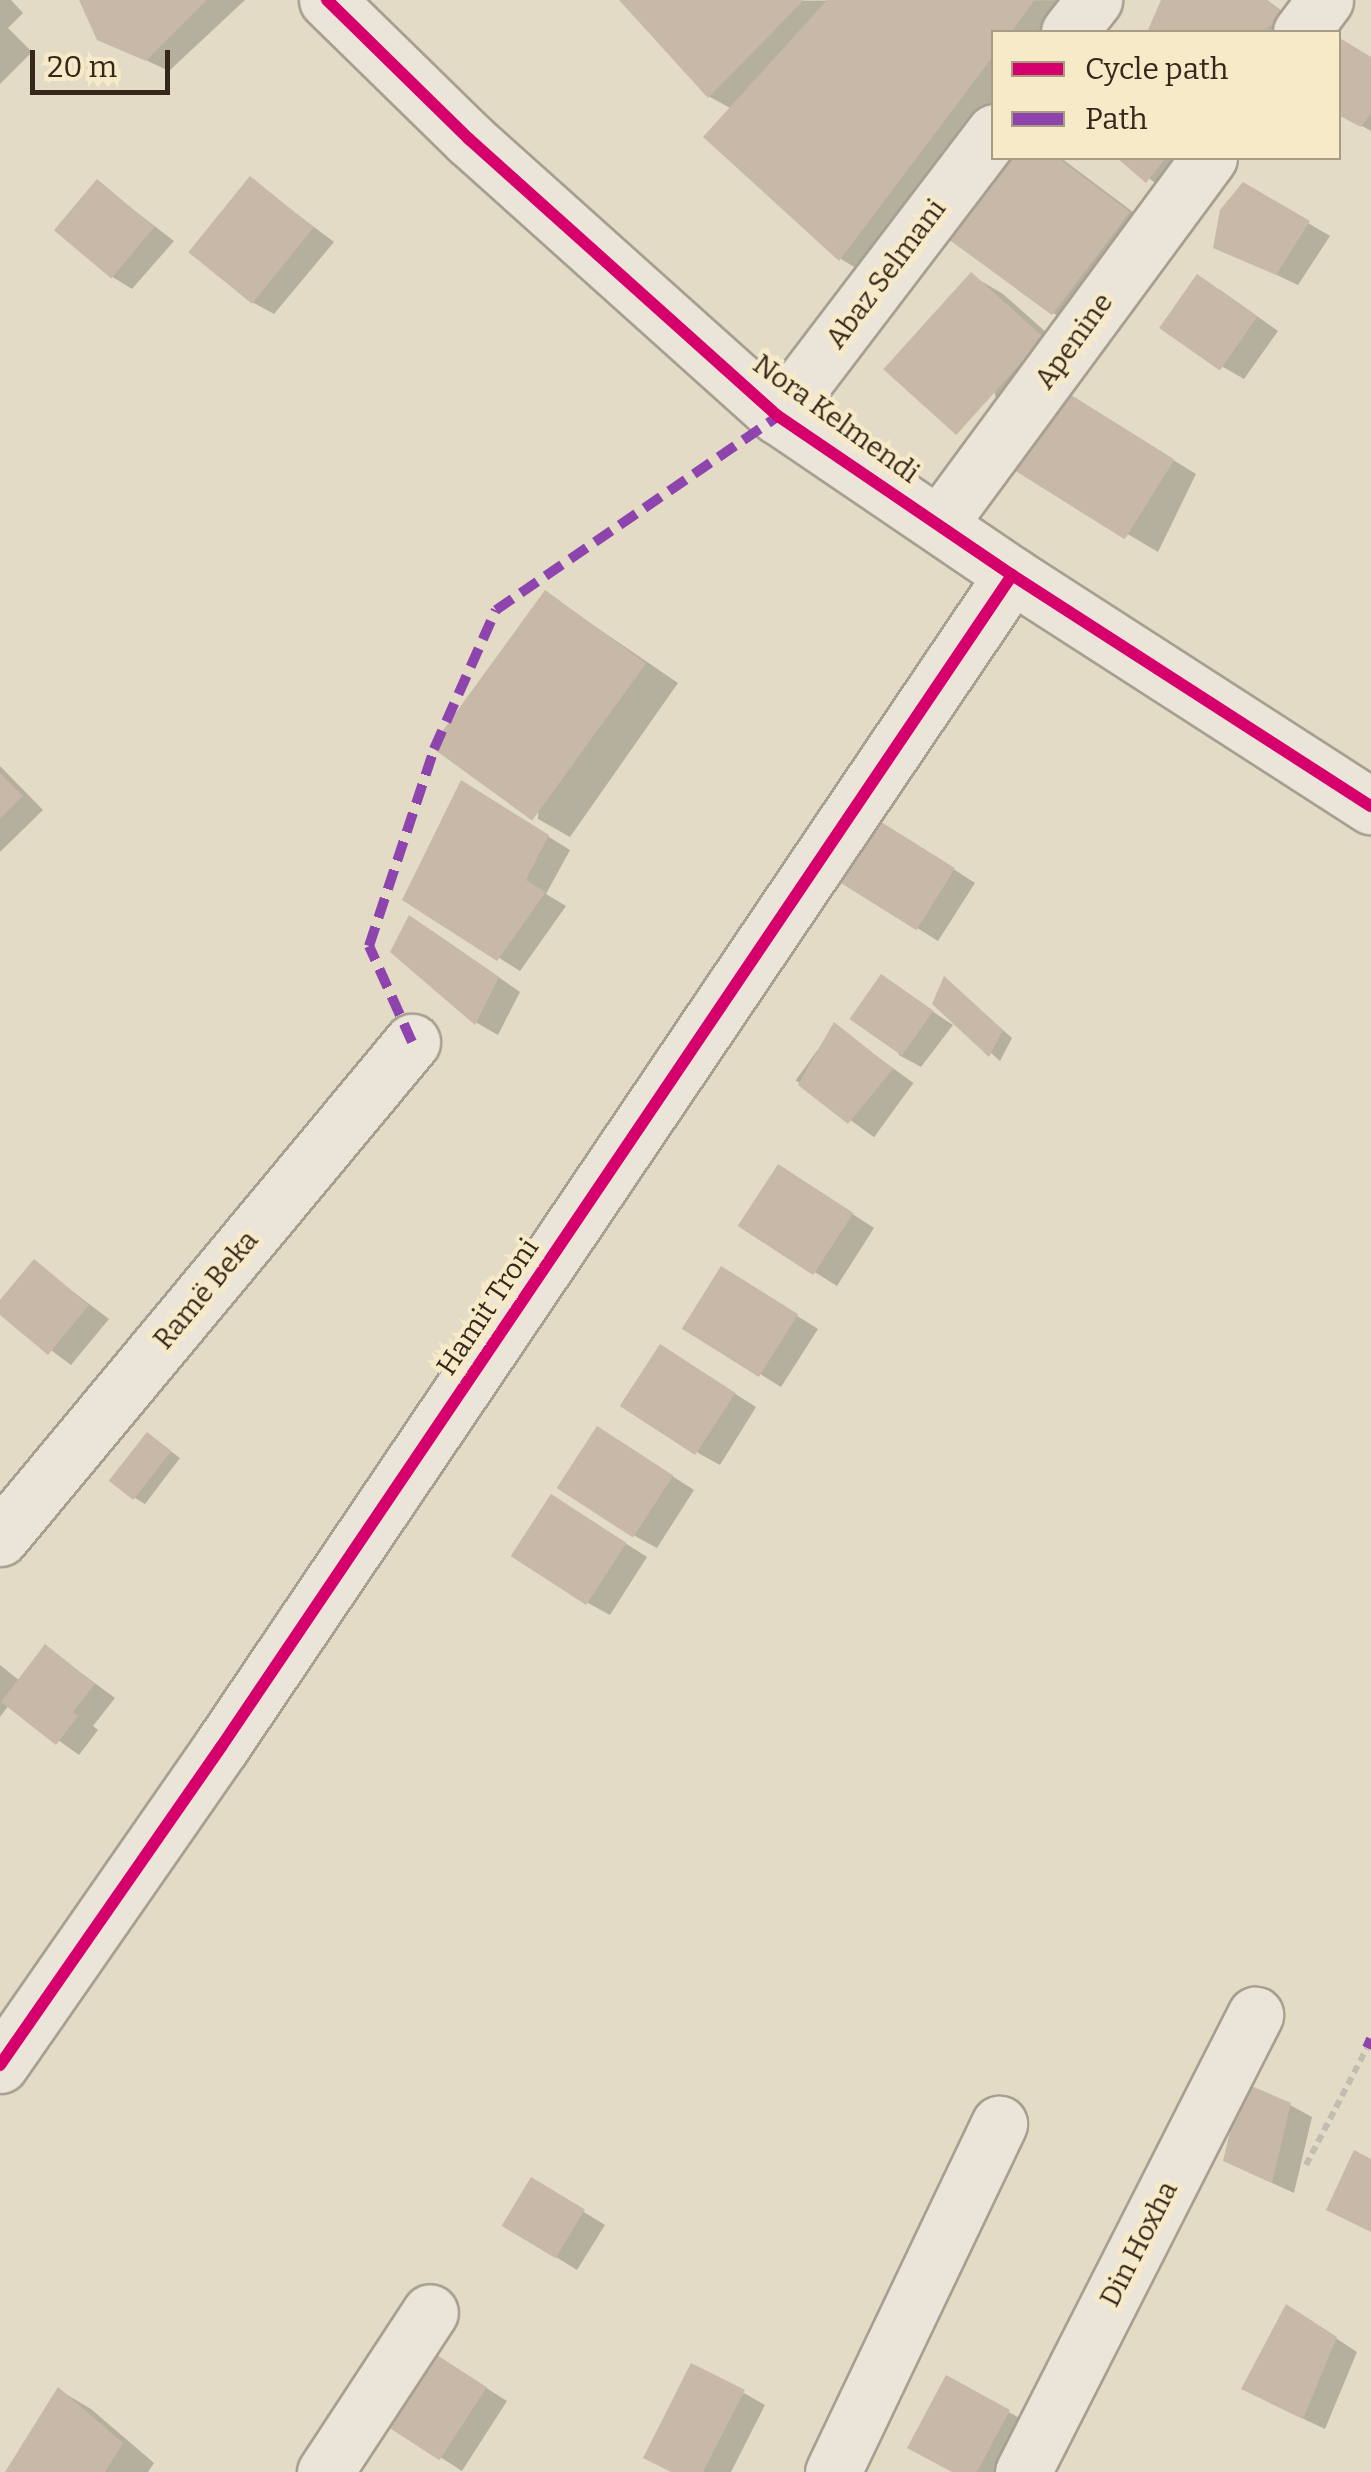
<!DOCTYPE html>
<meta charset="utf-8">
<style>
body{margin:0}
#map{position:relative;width:1371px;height:2472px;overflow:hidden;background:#e3dbc6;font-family:Bitter,serif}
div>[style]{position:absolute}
.shadow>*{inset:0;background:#0003;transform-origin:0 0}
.building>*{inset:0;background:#c7b8a7;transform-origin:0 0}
.path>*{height:6px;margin-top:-3px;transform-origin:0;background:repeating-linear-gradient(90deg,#c3bcb0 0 8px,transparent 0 13px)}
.roads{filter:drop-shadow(2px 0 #a79f90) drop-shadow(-2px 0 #a79f90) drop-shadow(0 2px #a79f90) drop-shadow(0 -2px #a79f90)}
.street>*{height:55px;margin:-27.5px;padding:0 27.5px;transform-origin:27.5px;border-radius:27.5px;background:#ebe5d9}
.secondary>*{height:55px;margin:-27.5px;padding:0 27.5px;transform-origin:27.5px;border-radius:27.5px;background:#ebe5d9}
.quiet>*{height:10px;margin-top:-5px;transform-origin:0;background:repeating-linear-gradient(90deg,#8e44ad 0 20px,transparent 0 30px)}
.cycleway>*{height:12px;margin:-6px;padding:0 6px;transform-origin:6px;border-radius:6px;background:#d6006c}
span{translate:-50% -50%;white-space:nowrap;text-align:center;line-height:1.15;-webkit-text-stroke:8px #f7eac9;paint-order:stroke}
.street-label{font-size:28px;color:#352719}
.legend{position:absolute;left:991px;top:30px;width:350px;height:130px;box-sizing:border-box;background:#f7eac9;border:2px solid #a99c83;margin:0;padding:12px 18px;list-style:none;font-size:30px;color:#352719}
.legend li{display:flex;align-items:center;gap:20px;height:50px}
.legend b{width:50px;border:2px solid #a99c83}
.scale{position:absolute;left:30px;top:50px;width:140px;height:45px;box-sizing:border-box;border:5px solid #352719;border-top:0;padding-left:12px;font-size:30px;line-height:35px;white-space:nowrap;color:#352719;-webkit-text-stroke:8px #f7eac9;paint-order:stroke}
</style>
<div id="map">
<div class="shadow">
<i style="clip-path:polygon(0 0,11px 0,23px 13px,8px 28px,32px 52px,0 84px)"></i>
<i style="clip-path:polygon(82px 0,245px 0,169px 71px,99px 38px)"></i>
<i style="clip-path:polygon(1093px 0,1069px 32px,994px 32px,994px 133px,881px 283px,841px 259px,707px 137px,732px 109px,710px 97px,624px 1px)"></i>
<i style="clip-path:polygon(1164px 0,1267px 0,1306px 29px,1152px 32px)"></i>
<i style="clip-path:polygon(1371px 59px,1371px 131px,1338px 113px)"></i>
<i style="clip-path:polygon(994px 157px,1061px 158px,1161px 233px,1085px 331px,1053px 313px)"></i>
<i style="clip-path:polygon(1121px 158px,1197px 158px,1169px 193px)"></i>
<i style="clip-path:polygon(250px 179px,334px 242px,274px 314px,252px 302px)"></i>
<i style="clip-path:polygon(97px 182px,174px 241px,132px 289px,111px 276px,57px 230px)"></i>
<i style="clip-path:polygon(1244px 185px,1330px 236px,1298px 285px,1216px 246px)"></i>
<i style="clip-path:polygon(971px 275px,1003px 294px,1075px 358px,1007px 454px)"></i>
<i style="clip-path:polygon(1219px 289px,1278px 331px,1244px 379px,1223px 367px)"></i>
<i style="clip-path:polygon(1082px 404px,1196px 474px,1158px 552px,1009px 464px)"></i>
<i style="clip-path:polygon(546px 593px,678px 683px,570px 837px,538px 819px)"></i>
<i style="clip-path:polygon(0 766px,43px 810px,0 852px)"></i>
<i style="clip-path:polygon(483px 796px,570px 850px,546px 894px,566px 906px,520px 971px,405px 899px)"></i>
<i style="clip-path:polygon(901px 835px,975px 883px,938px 941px,842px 881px)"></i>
<i style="clip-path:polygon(432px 931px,520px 992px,498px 1035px,477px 1023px,393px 951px)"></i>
<i style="clip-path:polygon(881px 977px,953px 1025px,921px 1067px,899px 1055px)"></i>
<i style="clip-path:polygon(946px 980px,1012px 1038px,1000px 1061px,935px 1003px)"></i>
<i style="left:835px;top:1026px;width:97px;height:67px;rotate:36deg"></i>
<i style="clip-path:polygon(800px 1180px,874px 1228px,837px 1286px,741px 1226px)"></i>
<i style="clip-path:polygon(34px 1262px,109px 1319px,71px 1365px,0 1312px,0 1304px)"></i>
<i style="clip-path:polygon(743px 1282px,818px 1329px,781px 1387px,685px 1327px)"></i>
<i style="clip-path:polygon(682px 1360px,756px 1407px,720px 1465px,698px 1453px)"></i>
<i style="clip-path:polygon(157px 1441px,180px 1458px,145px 1504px,135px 1498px)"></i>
<i style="clip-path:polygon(619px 1442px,694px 1490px,657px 1548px,635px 1536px)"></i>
<i style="clip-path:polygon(573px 1510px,647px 1557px,610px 1615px,588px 1603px)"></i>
<i style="clip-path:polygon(46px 1647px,115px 1698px,93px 1726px,98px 1730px,79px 1755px,9px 1705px,0 1717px,0 1665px,20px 1681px)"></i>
<i style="clip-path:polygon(1290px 2105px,1312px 2117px,1294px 2193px,1248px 2172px)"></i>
<i style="clip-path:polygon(553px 2193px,605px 2225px,577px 2270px,504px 2225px)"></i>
<i style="clip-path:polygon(1308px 2320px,1357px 2352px,1325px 2429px,1266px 2401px)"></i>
<i style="clip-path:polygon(456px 2369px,507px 2401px,462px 2471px,390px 2425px)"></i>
<i style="clip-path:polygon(59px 2390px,91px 2409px,154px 2463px,148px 2472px,8px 2472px)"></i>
<i style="clip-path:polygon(744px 2393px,765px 2405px,731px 2472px,673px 2472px)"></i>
<i style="clip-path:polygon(1009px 2412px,1030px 2424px,1005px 2472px,956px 2472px)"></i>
</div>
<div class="building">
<i style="clip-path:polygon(79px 0,207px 0,146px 61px,97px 40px)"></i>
<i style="clip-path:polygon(619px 0,804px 0,708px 98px)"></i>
<i style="clip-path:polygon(827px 0,1035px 0,1011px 32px,994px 32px,994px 55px,839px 261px,703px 137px)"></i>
<i style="clip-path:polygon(1161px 0,1266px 0,1287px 16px,1261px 32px,1147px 32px)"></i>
<i style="clip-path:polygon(1338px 37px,1371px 57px,1371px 113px,1361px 127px,1338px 115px)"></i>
<i style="clip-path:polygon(994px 158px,1058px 158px,1130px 212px,1052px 315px,940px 233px)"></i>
<i style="clip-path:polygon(1117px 158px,1166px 158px,1146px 183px)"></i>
<i style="left:250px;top:176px;width:82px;height:98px;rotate:39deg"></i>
<i style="left:97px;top:179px;width:75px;height:67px;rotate:40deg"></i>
<i style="clip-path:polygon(1243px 182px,1310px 221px,1276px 275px,1213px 248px,1220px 210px)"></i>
<i style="left:971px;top:272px;width:98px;height:131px;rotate:42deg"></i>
<i style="left:1197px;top:274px;width:74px;height:66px;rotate:35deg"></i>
<i style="left:1060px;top:388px;width:135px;height:94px;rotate:32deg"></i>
<i style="left:545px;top:590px;width:125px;height:194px;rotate:36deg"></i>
<i style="clip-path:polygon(0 773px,23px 796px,0 819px)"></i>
<i style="clip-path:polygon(461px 780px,549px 835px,526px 880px,546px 892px,497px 961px,402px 900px)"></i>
<i style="left:878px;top:820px;width:91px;height:73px;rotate:32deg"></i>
<i style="clip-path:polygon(409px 915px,499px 977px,475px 1025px,390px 952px)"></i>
<i style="left:881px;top:974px;width:64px;height:55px;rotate:35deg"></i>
<i style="clip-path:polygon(944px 976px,1003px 1030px,989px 1057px,932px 1004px)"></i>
<i style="clip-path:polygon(834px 1022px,893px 1069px,848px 1124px,798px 1085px)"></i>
<i style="left:778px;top:1164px;width:90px;height:74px;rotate:33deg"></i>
<i style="clip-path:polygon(34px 1259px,89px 1305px,48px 1355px,0 1315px,0 1300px)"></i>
<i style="left:721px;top:1266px;width:91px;height:74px;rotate:32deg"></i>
<i style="left:660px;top:1344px;width:90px;height:74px;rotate:33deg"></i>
<i style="left:597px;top:1426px;width:91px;height:74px;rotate:33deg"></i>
<i style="left:147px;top:1432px;width:31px;height:62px;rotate:38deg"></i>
<i style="left:551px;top:1494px;width:90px;height:74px;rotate:33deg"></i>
<i style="clip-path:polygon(45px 1644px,95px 1684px,73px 1712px,78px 1716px,56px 1745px,1px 1702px)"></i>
<i style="clip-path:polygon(1242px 2082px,1291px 2103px,1272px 2183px,1223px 2161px)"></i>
<i style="clip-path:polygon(1354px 2150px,1371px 2159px,1371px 2232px,1326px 2210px)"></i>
<i style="left:531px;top:2177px;width:63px;height:57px;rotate:31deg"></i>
<i style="clip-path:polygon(1286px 2304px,1337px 2337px,1303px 2419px,1241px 2389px)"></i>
<i style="left:434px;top:2353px;width:63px;height:87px;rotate:33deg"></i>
<i style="clip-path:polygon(691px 2363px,745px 2390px,703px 2472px,671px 2472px,643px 2458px)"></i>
<i style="clip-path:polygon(946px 2375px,1010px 2410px,977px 2472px,952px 2472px,907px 2448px)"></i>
<i style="clip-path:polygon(58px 2387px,123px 2443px,105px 2472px,5px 2472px)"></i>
</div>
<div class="path">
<i style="left:1306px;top:2165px;width:132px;rotate:-62.5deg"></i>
</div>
<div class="roads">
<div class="street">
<i style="left:1069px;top:32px;width:41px;rotate:-52deg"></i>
<i style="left:1301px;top:32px;width:40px;rotate:-53deg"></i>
<i style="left:778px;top:416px;width:357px;rotate:-52.7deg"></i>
<i style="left:939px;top:524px;width:455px;rotate:-53.6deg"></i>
<i style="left:0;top:1538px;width:645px;rotate:-50.29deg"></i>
<i style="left:0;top:2065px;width:387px;rotate:-55.2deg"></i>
<i style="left:221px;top:1747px;width:1414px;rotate:-55.98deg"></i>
<i style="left:325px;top:2472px;width:191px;rotate:-56.7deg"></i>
<i style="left:833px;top:2472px;width:386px;rotate:-64.5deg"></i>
<i style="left:1023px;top:2472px;width:513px;rotate:-63.08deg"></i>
</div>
<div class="secondary">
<i style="left:327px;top:0;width:199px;rotate:44.4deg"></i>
<i style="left:469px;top:139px;width:415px;rotate:41.9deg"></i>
<i style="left:778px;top:416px;width:283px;rotate:34.2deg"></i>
<i style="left:1012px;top:575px;width:427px;rotate:32.8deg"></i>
</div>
</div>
<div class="quiet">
<i style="left:412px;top:1042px;width:105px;rotate:-114.1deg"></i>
<i style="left:369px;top:946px;width:207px;rotate:-71.7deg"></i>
<i style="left:434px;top:749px;width:152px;rotate:-66deg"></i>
<i style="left:496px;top:610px;width:342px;rotate:-34.5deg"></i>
<i style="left:1367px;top:2048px;width:10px;rotate:-66deg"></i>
</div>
<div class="cycleway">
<i style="left:327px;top:0;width:199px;rotate:44.4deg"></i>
<i style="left:469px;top:139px;width:415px;rotate:41.9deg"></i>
<i style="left:778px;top:416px;width:283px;rotate:34.2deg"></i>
<i style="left:1012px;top:575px;width:427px;rotate:32.8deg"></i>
<i style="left:0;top:2065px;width:387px;rotate:-55.2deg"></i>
<i style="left:221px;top:1747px;width:1414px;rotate:-55.98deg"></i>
</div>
<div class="street-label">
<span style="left:886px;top:274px;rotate:-53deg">Abaz Selmani</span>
<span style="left:1074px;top:341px;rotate:-54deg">Apenine</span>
<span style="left:836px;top:419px;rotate:36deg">Nora Kelmendi</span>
<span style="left:206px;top:1290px;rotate:-50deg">Ramë Beka</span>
<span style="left:488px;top:1307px;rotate:-56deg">Hamit Troni</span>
<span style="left:1139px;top:2244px;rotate:-63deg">Din Hoxha</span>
</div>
<ul class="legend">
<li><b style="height:12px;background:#d6006c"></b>Cycle path</li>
<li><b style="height:12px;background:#8e44ad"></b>Path</li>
</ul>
<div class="scale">20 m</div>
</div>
